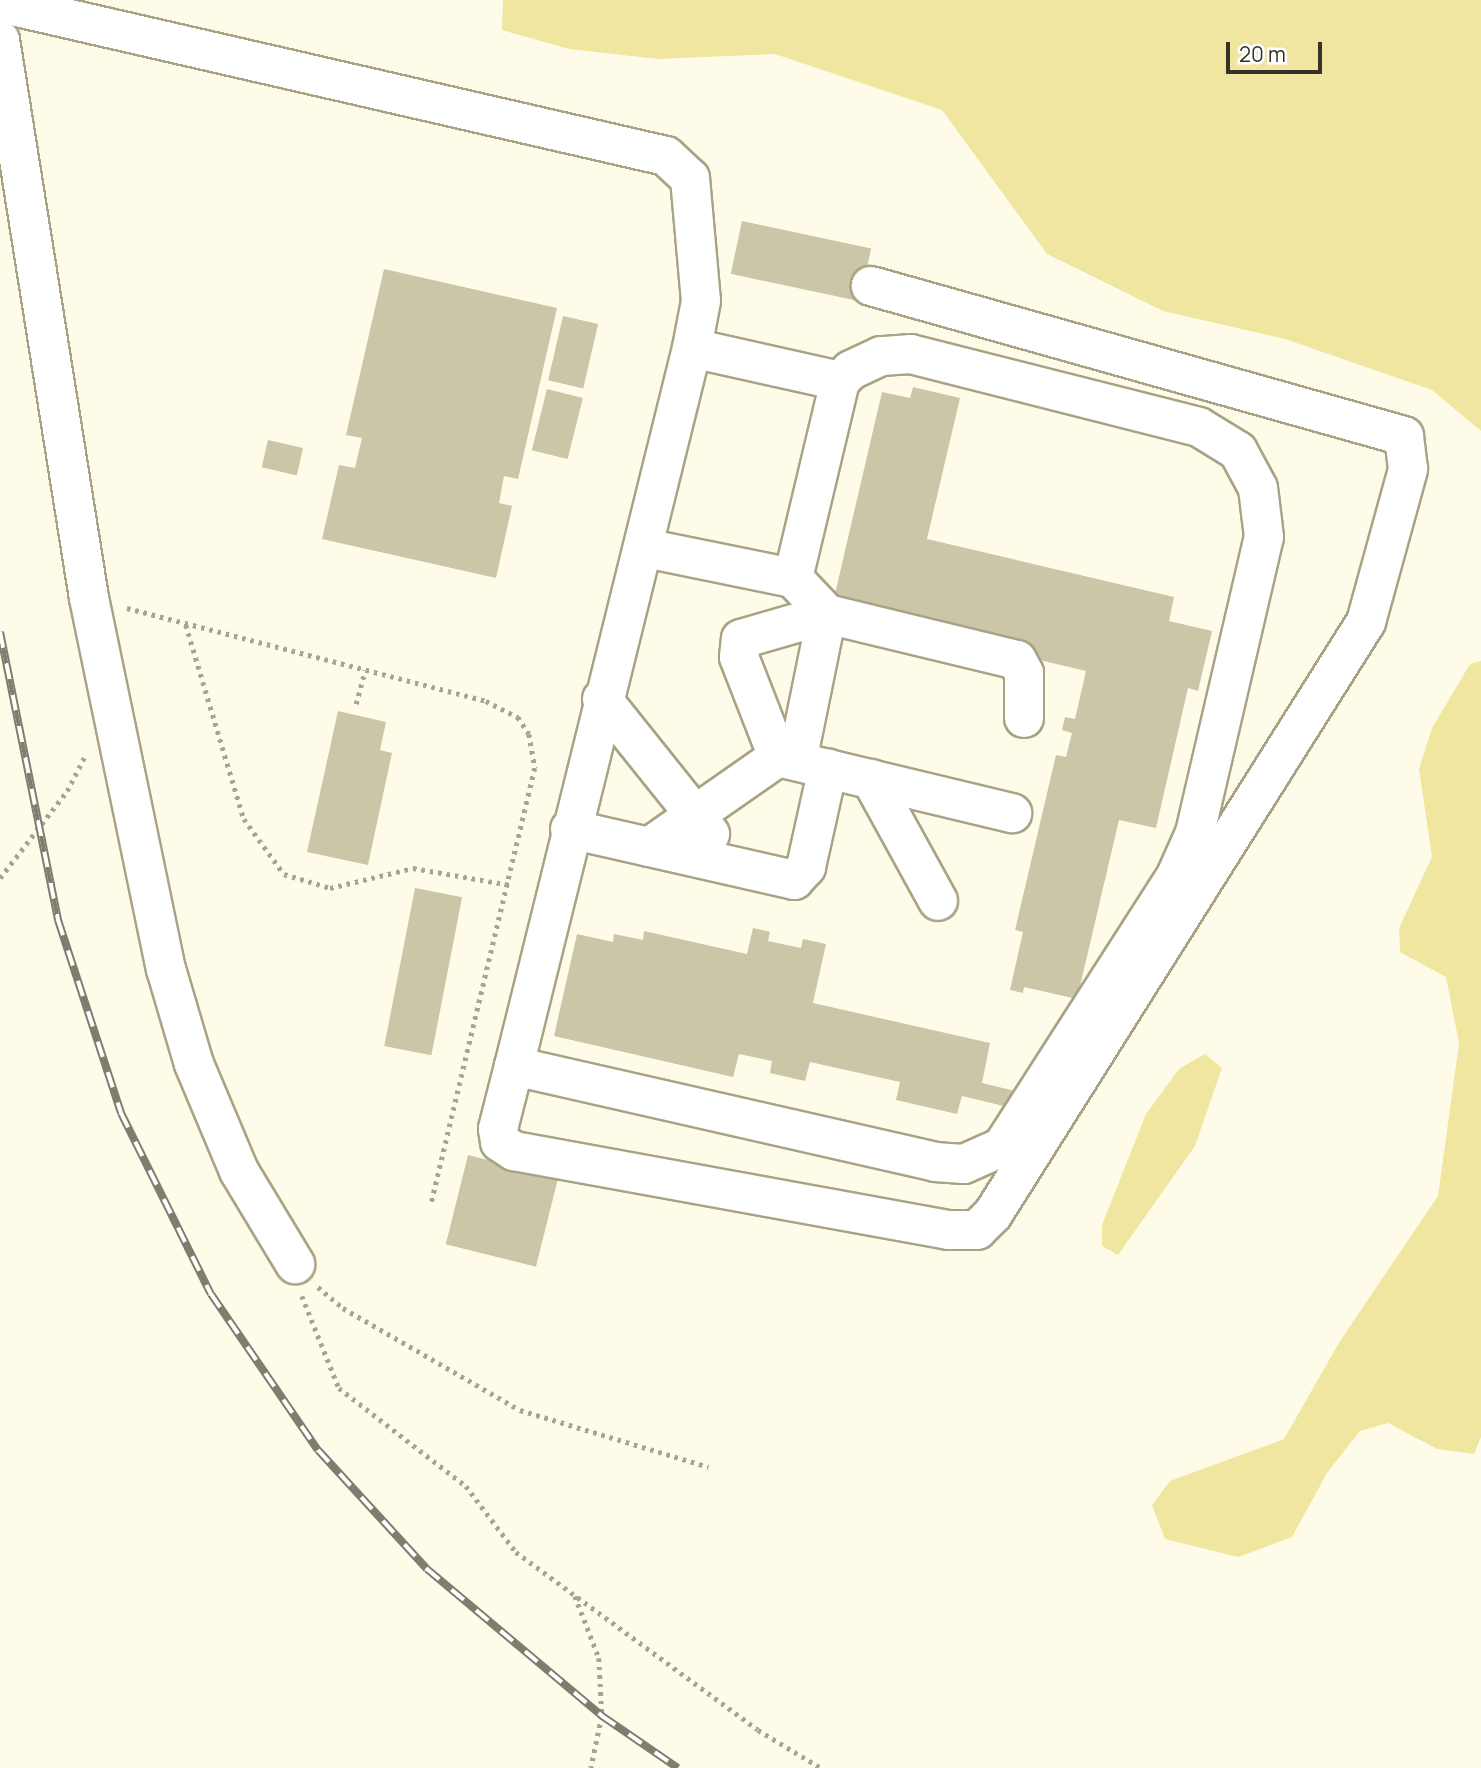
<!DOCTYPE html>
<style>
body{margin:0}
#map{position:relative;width:1481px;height:1768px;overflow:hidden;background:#fefbe8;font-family:Manrope,sans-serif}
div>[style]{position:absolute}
.green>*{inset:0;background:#f1e6a0}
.building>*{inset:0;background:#cbc6a7;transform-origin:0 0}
.path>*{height:4.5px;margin-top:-2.25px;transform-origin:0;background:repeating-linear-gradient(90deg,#a6a494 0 3.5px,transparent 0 8.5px)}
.roads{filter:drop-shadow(2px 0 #a8a385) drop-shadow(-2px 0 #a8a385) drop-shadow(0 2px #a8a385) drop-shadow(0 -2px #a8a385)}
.minor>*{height:38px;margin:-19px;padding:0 19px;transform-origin:19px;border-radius:19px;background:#fff}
.rail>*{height:8px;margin-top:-4px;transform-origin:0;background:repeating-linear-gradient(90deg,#fff 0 16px,#7f7d6e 0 32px);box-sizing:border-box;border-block:2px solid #7f7d6e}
span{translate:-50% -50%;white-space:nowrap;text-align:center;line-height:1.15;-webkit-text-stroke:6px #fff;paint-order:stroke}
.scale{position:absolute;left:1226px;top:42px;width:96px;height:32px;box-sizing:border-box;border:4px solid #353327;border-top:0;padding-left:9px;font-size:21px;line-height:24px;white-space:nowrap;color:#353327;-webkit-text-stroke:5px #fff;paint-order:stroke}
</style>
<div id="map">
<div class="green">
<i style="clip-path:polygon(503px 0,1481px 0,1481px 431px,1432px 390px,1285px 339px,1163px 311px,1047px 254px,942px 110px,775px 54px,658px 59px,569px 49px,502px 30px)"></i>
<i style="clip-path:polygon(1481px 661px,1481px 1437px,1474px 1454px,1437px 1449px,1388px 1423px,1360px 1431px,1327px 1473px,1292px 1537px,1238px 1557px,1165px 1539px,1152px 1505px,1170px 1481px,1284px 1439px,1340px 1341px,1438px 1196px,1459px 1043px,1446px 977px,1400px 952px,1399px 928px,1432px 857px,1419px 769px,1432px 728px,1470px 664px)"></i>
<i style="clip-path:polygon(1205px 1054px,1222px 1068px,1195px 1146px,1118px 1255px,1102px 1246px,1102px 1225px,1146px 1114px,1179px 1069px)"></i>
</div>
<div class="building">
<i style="left:742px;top:221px;width:132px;height:54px;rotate:12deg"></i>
<i style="clip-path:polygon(384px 269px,557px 308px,518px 479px,504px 476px,499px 503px,512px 506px,496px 578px,322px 539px,339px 465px,355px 468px,362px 438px,346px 435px)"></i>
<i style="left:563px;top:316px;width:36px;height:66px;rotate:13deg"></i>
<i style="clip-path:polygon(913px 387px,960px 398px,927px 539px,1174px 597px,1169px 621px,1212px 631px,1198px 691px,1188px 688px,1156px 828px,1119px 820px,1077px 999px,1024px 987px,1023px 993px,1010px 990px,1023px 932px,1015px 930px,1056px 755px,1066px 757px,1072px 733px,1062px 730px,1065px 717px,1075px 719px,1086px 671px,831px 611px,882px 392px,910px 398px)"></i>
<i style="left:547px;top:389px;width:37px;height:63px;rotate:14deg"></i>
<i style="left:268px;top:440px;width:36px;height:28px;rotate:13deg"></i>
<i style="clip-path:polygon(338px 711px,386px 722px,380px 750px,392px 753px,368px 865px,307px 852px)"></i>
<i style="left:415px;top:888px;width:48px;height:161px;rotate:11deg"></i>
<i style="clip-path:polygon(753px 928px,770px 932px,768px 941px,801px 948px,803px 939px,826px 944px,813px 1003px,990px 1043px,982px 1083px,1015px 1091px,1012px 1108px,962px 1096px,957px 1114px,896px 1100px,900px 1082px,810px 1062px,805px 1081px,770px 1073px,772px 1061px,739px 1054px,733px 1077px,554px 1036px,577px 934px,613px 942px,614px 934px,643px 940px,644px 931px,747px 954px)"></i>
<i style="left:468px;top:1155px;width:93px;height:92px;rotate:14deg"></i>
</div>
<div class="path">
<i style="left:127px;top:608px;width:371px;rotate:14.5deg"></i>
<i style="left:486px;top:701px;width:36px;rotate:27deg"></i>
<i style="left:518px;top:717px;width:20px;rotate:57deg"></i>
<i style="left:529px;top:734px;width:35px;rotate:80deg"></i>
<i style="left:535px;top:768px;width:446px;rotate:103.4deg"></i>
<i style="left:186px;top:625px;width:202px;rotate:73.4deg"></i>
<i style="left:244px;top:819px;width:68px;rotate:54deg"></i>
<i style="left:284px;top:874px;width:48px;rotate:16.9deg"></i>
<i style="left:330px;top:888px;width:85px;rotate:-13.5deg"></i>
<i style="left:413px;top:868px;width:98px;rotate:9.9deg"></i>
<i style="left:356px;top:704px;width:35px;rotate:-75deg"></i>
<i style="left:0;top:878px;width:110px;rotate:-52.4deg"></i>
<i style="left:67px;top:791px;width:42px;rotate:-62.8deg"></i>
<i style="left:318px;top:1287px;width:33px;rotate:40deg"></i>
<i style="left:343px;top:1308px;width:204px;rotate:30deg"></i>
<i style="left:520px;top:1410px;width:197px;rotate:16.8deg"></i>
<i style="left:302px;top:1296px;width:99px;rotate:68.1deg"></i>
<i style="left:339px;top:1388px;width:160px;rotate:37.7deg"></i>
<i style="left:466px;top:1486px;width:83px;rotate:52.9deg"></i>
<i style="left:516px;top:1552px;width:300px;rotate:36.3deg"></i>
<i style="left:758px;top:1730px;width:74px;rotate:31.1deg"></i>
<i style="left:575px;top:1596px;width:66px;rotate:68.8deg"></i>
<i style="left:599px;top:1658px;width:58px;rotate:87deg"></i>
<i style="left:602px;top:1716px;width:53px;rotate:101.9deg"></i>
</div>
<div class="roads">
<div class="minor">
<i style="left:0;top:3px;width:683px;rotate:12.94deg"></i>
<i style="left:666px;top:156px;width:33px;rotate:43deg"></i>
<i style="left:690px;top:178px;width:123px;rotate:84.9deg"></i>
<i style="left:701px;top:301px;width:48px;rotate:100.8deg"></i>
<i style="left:692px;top:348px;width:740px;rotate:103.92deg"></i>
<i style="left:514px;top:1066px;width:432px;rotate:12.8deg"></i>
<i style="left:935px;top:1162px;width:29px;rotate:4deg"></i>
<i style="left:964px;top:1164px;width:42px;rotate:-24.1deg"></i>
<i style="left:1002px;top:1147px;width:320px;rotate:-57.3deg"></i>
<i style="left:1175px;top:878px;width:49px;rotate:-66deg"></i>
<i style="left:1195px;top:833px;width:304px;rotate:-76.9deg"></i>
<i style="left:1264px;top:537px;width:49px;rotate:-97deg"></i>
<i style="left:1258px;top:488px;width:42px;rotate:-118.4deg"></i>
<i style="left:1238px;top:451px;width:46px;rotate:-148.4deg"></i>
<i style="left:1199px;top:427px;width:297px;rotate:-165.8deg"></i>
<i style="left:911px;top:354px;width:30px;rotate:176deg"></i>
<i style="left:881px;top:356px;width:33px;rotate:155deg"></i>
<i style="left:851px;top:370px;width:16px;rotate:135deg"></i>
<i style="left:840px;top:381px;width:203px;rotate:103.4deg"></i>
<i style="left:793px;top:578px;width:50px;rotate:46.6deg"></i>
<i style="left:827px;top:614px;width:150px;rotate:101.5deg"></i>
<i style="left:0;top:40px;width:565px;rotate:80.94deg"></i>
<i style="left:89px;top:598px;width:379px;rotate:78.3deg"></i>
<i style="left:166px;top:969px;width:99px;rotate:73.6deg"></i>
<i style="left:194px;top:1064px;width:116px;rotate:67.2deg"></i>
<i style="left:239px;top:1171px;width:109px;rotate:58.9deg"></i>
<i style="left:692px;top:348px;width:152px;rotate:12.6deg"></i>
<i style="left:645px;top:548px;width:151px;rotate:11.5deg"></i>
<i style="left:602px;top:699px;width:173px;rotate:51.3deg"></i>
<i style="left:778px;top:757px;width:107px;rotate:-111.3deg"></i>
<i style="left:739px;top:657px;width:18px;rotate:-84deg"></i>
<i style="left:741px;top:639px;width:90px;rotate:-16.2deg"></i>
<i style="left:827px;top:614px;width:195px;rotate:13.6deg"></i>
<i style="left:1017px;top:660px;width:15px;rotate:62deg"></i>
<i style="left:1024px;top:673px;width:45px;rotate:90deg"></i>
<i style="left:871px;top:779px;width:139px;rotate:61.2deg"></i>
<i style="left:570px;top:829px;width:230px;rotate:12.8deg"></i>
<i style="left:794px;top:880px;width:18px;rotate:-47deg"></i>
<i style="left:806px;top:867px;width:101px;rotate:-77.5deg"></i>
<i style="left:649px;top:847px;width:157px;rotate:-34.9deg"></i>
<i style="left:778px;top:757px;width:241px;rotate:13.5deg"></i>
<i style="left:514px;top:1066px;width:65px;rotate:104.3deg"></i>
<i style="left:498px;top:1129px;width:13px;rotate:81deg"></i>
<i style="left:500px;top:1142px;width:17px;rotate:33deg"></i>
<i style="left:514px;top:1151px;width:441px;rotate:10.3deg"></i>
<i style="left:948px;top:1230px;width:29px"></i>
<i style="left:977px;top:1230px;width:23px;rotate:-45deg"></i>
<i style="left:993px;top:1214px;width:700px;rotate:-57.79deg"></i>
<i style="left:1366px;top:622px;width:159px;rotate:-74.6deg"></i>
<i style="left:1408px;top:469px;width:33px;rotate:-97deg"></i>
<i style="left:1404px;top:436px;width:554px;rotate:-164.28deg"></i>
</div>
</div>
<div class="rail">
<i style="left:0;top:632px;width:294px;rotate:78.6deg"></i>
<i style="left:58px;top:920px;width:203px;rotate:71.9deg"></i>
<i style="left:121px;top:1113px;width:202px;rotate:63.6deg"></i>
<i style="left:211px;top:1294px;width:189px;rotate:55.6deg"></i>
<i style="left:318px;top:1450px;width:161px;rotate:47.5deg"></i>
<i style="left:427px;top:1569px;width:229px;rotate:40deg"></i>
<i style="left:602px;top:1716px;width:92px;rotate:34.4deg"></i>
</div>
<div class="scale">20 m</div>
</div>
